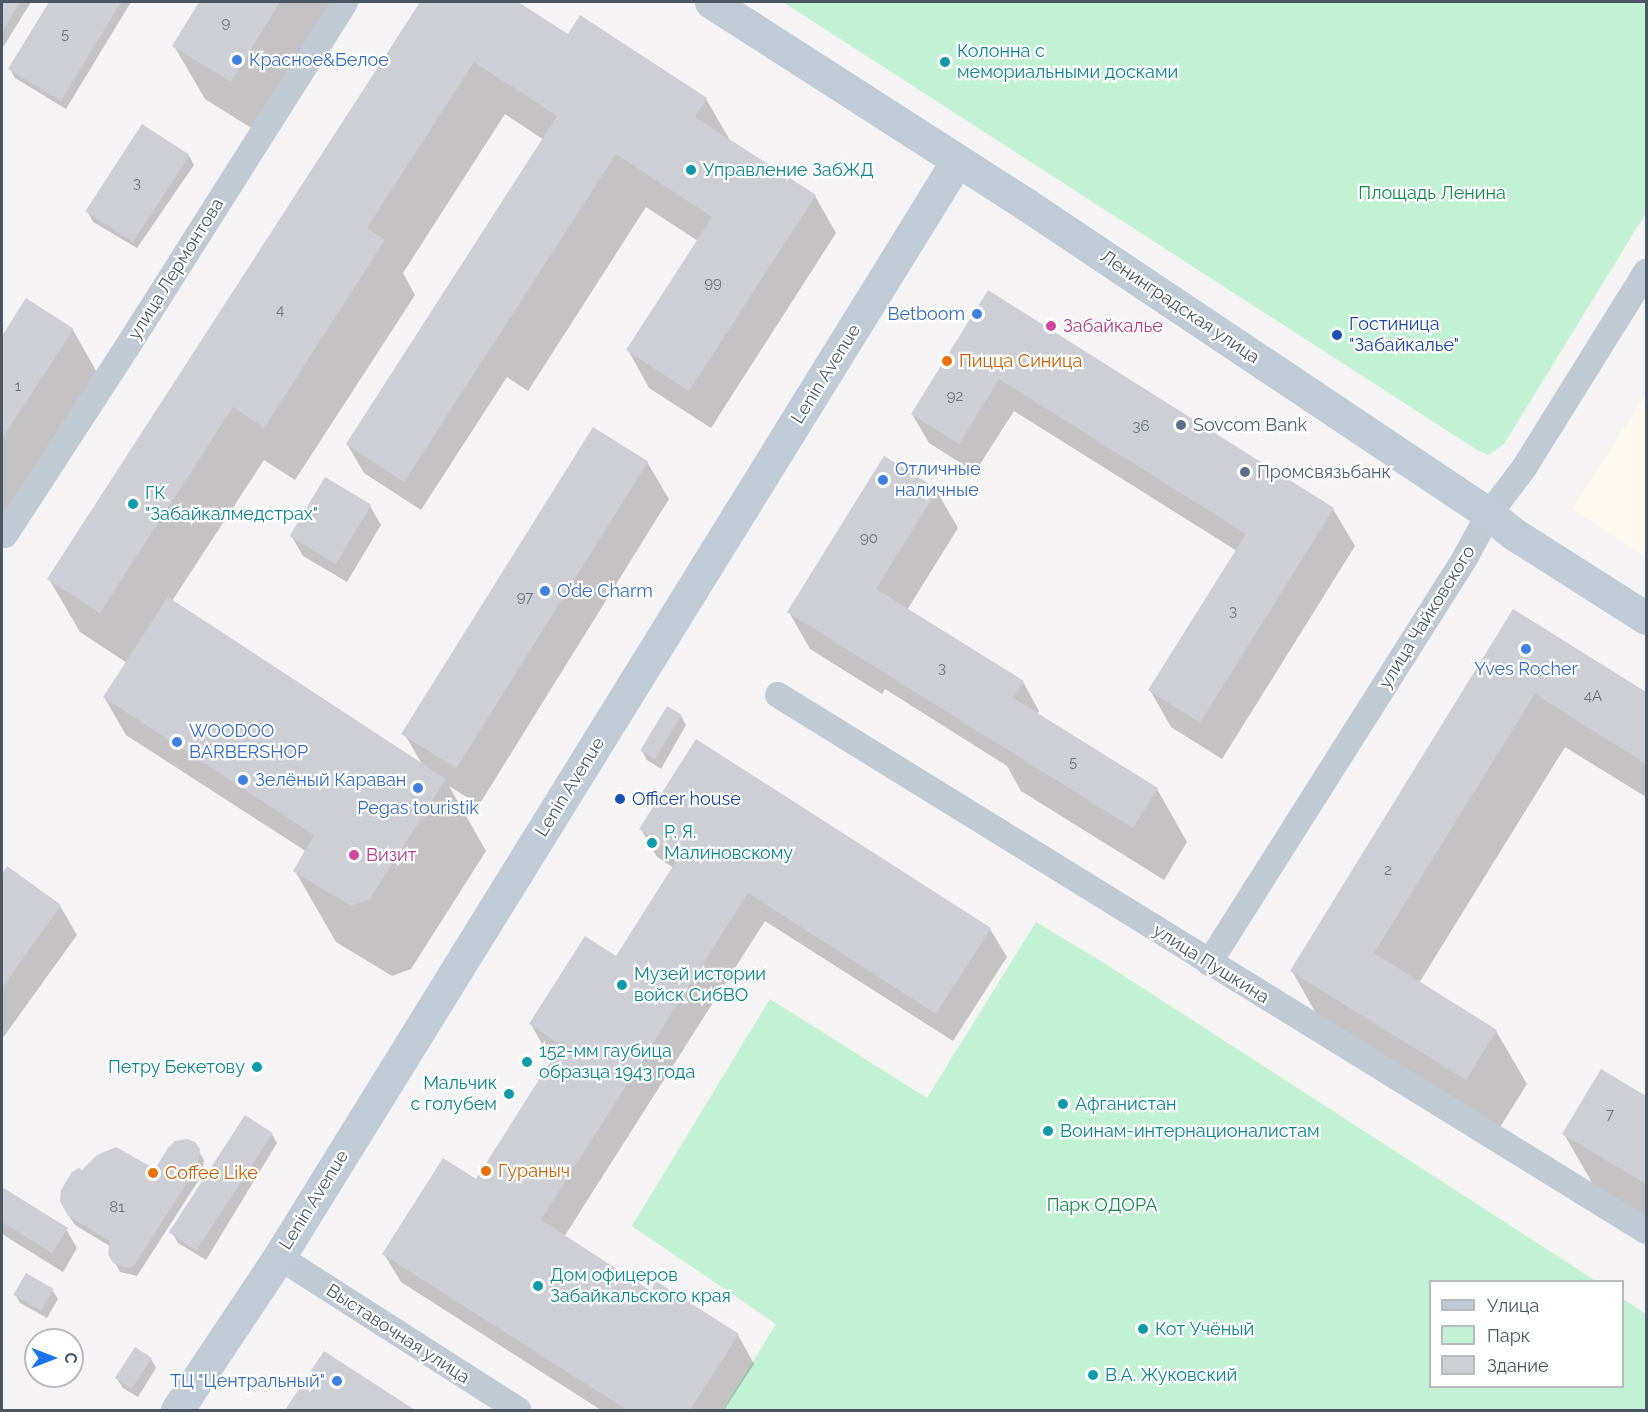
<!DOCTYPE html>
<meta charset="utf-8">
<style>
body{margin:0}
#map{position:relative;width:1648px;height:1412px;overflow:hidden;background:#f5f3f3;font-family:Raleway,sans-serif}
div>[style]{position:absolute}
.commercial>*{inset:0;background:#fdf9ef}
.green>*{inset:0;background:#c3f1d5}
.shadow>*{inset:0;background:#0003}
.building>*{inset:0;background:#cdcfd5;transform-origin:0 0}
.minor>*{height:26px;margin:-13px;padding:0 13px;transform-origin:13px;border-radius:13px;background:#c1cad2}
.secondary>*{height:33px;margin:-16.5px;padding:0 16.5px;transform-origin:16.5px;border-radius:16.5px;background:#c1cbd6}
.dots>*{width:16px;height:16px;translate:-50% -50%;box-sizing:border-box;border:3px solid #fff;border-radius:50%}
span{translate:-50% -50%;white-space:nowrap;text-align:center;line-height:1.15;-webkit-text-stroke:4.5px #fff;paint-order:stroke}
.number-label{font-size:15px;color:#6b747e}
.number-label span{-webkit-text-stroke-width:0}
.culture-label{font-size:18px;color:#0d838f}
.left{translate:0 -50%;text-align:left}
.right{translate:-100% -50%;text-align:right}
.shop-label{font-size:18px;color:#366cbe}
.park-label{font-size:18px;color:#17864f}
.street-label{font-size:18px;color:#4a5661}
.transit-label{font-size:18px;color:#164399}
.hotel-label{font-size:18px;color:#b23c85}
.food-label{font-size:18px;color:#c56008}
.service-label{font-size:18px;color:#4e5e75}
.frame{position:absolute;inset:0;border:3px solid #4a5661;pointer-events:none}
.legend{position:absolute;left:1429px;top:1280px;width:195px;height:108px;box-sizing:border-box;background:#fff;border:2px solid #b7bbc0;margin:0;padding:8px 10px;list-style:none;font-size:18px;color:#4a5661}
.legend li{display:flex;align-items:center;gap:12px;height:30px}
.legend b{width:30px;border:2px solid #b7bbc0}
.north{position:absolute;left:24px;top:1328px;width:60px;height:60px;box-sizing:border-box;background:#fff;border:2px solid #b7bbc0;border-radius:50%;rotate:90deg;font-size:16px;font-weight:700;line-height:24px;text-align:center;color:#4a5661}
.north::after{content:'';display:block;margin:auto;width:21px;height:27px;background:#1a73e8;clip-path:polygon(50% 0,100% 100%,50% 72%,0 100%)}
</style>
<div id="map">
<div class="commercial">
<i style="clip-path:polygon(1646px 394px,1646px 557px,1572px 509px)"></i>
</div>
<div class="green">
<i style="clip-path:polygon(783px 2px,1646px 2px,1646px 213px,1504px 444px,1488px 455px,1477px 450px)"></i>
<i style="clip-path:polygon(1036px 922px,1104px 963px,1596px 1281px,1430px 1282px,1430px 1386px,1622px 1386px,1623px 1299px,1646px 1314px,1646px 1410px,723px 1410px,776px 1324px,632px 1226px,770px 999px,927px 1098px)"></i>
</div>
<div class="shadow">
<i style="clip-path:polygon(2px 2px,31px 2px,2px 49px)"></i>
<i style="clip-path:polygon(50px 2px,131px 2px,66px 109px,15px 78px,10px 69px)"></i>
<i style="clip-path:polygon(201px 2px,342px 2px,261px 134px,205px 99px,174px 46px)"></i>
<i style="clip-path:polygon(422px 2px,515px 2px,568px 36px,706px 99px,731px 142px,815px 196px,836px 233px,711px 428px,649px 388px,628px 350px,698px 241px,646px 207px,528px 391px,507px 377px,421px 510px,364px 473px,347px 444px,544px 140px,505px 114px,403px 273px,415px 295px,295px 480px,264px 460px,172px 601px,422px 764px,405px 735px,647px 462px,669px 499px,479px 805px,449px 786px,486px 851px,411px 969px,392px 976px,336px 942px,295px 871px,307px 852px,126px 735px,104px 697px,127px 663px,80px 632px,49px 579px)"></i>
<i style="clip-path:polygon(189px 156px,194px 165px,137px 248px,93px 222px,88px 212px)"></i>
<i style="clip-path:polygon(989px 292px,1333px 509px,1355px 546px,1222px 759px,1171px 727px,1150px 690px,1237px 551px,1014px 411px,975px 472px,929px 443px,912px 414px)"></i>
<i style="clip-path:polygon(27px 300px,73px 330px,103px 383px,2px 538px,2px 339px)"></i>
<i style="clip-path:polygon(936px 490px,958px 528px,907px 610px,1023px 682px,1039px 711px,1037px 714px,1157px 789px,1187px 842px,1164px 880px,1021px 791px,1007px 766px,885px 689px,882px 694px,810px 649px,789px 612px)"></i>
<i style="clip-path:polygon(370px 506px,381px 525px,347px 582px,303px 556px,292px 537px)"></i>
<i style="clip-path:polygon(1514px 611px,1646px 693px,1646px 797px,1565px 747px,1419px 983px,1496px 1031px,1527px 1084px,1497px 1132px,1322px 1024px,1292px 971px)"></i>
<i style="clip-path:polygon(681px 716px,686px 725px,661px 769px,647px 760px,642px 751px)"></i>
<i style="clip-path:polygon(641px 829px,990px 929px,1007px 957px,953px 1041px,765px 921px,564px 1237px,651px 1293px,738px 1335px,754px 1364px,724px 1410px,601px 1410px,401px 1282px,384px 1254px,476px 1181px,555px 1058px,547px 1053px,531px 1024px,616px 958px,674px 868px,657px 857px)"></i>
<i style="clip-path:polygon(8px 868px,60px 906px,77px 935px,2px 1039px,2px 877px)"></i>
<i style="clip-path:polygon(1601px 1071px,1646px 1098px,1646px 1229px,1605px 1205px,1564px 1134px)"></i>
<i style="clip-path:polygon(272px 1134px,277px 1143px,206px 1260px,178px 1243px,173px 1234px)"></i>
<i style="clip-path:polygon(194px 1144px,204px 1160px,202px 1175px,137px 1276px,120px 1272px,110px 1254px,111px 1247px,75px 1225px,69px 1216px,83px 1172px,155px 1171px)"></i>
<i style="clip-path:polygon(2px 1189px,66px 1229px,77px 1248px,63px 1272px,2px 1234px)"></i>
<i style="clip-path:polygon(52px 1290px,58px 1299px,47px 1318px,20px 1303px,15px 1294px)"></i>
<i style="clip-path:polygon(324px 1353px,412px 1410px,287px 1410px)"></i>
<i style="clip-path:polygon(151px 1359px,156px 1368px,138px 1397px,123px 1388px,117px 1379px)"></i>
</div>
<div class="building">
<i style="clip-path:polygon(2px 2px,20px 2px,2px 32px)"></i>
<i style="clip-path:polygon(49px 2px,121px 2px,61px 101px,8px 69px)"></i>
<i style="clip-path:polygon(199px 2px,280px 2px,231px 82px,172px 46px)"></i>
<i style="clip-path:polygon(420px 2px,518px 2px,568px 34px,580px 15px,707px 98px,695px 117px,816px 195px,689px 391px,626px 350px,712px 217px,616px 154px,404px 482px,346px 444px,557px 116px,474px 62px,367px 228px,385px 240px,264px 428px,233px 407px,100px 613px,47px 579px)"></i>
<i style="left:142px;top:124px;width:57px;height:104px;rotate:33deg"></i>
<i style="clip-path:polygon(988px 290px,1334px 508px,1200px 723px,1148px 690px,1246px 534px,999px 379px,959px 444px,911px 414px)"></i>
<i style="clip-path:polygon(26px 298px,74px 329px,2px 439px,2px 336px)"></i>
<i style="left:593px;top:427px;width:65px;height:362px;rotate:32deg"></i>
<i style="clip-path:polygon(884px 456px,938px 489px,876px 589px,1024px 681px,1013px 698px,1158px 788px,1133px 828px,787px 612px)"></i>
<i style="left:325px;top:477px;width:54px;height:69px;rotate:31deg"></i>
<i style="clip-path:polygon(168px 597px,446px 779px,370px 899px,351px 906px,293px 871px,314px 835px,103px 697px)"></i>
<i style="clip-path:polygon(1513px 609px,1646px 692px,1646px 764px,1535px 694px,1374px 953px,1497px 1030px,1466px 1080px,1290px 971px)"></i>
<i style="left:667px;top:706px;width:17px;height:52px;rotate:31deg"></i>
<i style="clip-path:polygon(696px 739px,991px 928px,936px 1014px,748px 893px,541px 1220px,651px 1291px,656px 1281px,739px 1334px,690px 1410px,627px 1410px,382px 1254px,443px 1158px,476px 1179px,561px 1045px,529px 1024px,585px 936px,616px 956px,680px 855px,639px 829px)"></i>
<i style="clip-path:polygon(7px 866px,61px 905px,2px 988px,2px 874px)"></i>
<i style="clip-path:polygon(1601px 1069px,1646px 1096px,1646px 1184px,1562px 1134px)"></i>
<i style="left:245px;top:1115px;width:33px;height:140px;rotate:33deg"></i>
<i style="clip-path:polygon(187px 1139px,195px 1142px,200px 1149px,198px 1166px,135px 1264px,132px 1267px,123px 1267px,113px 1263px,108px 1254px,110px 1241px,68px 1216px,60px 1201px,61px 1190px,72px 1172px,79px 1168px,82px 1170px,97px 1155px,116px 1147px,155px 1169px,168px 1148px,175px 1141px)"></i>
<i style="clip-path:polygon(2px 1187px,68px 1228px,52px 1253px,2px 1222px)"></i>
<i style="left:26px;top:1273px;width:32px;height:25px;rotate:30deg"></i>
<i style="left:135px;top:1347px;width:20px;height:37px;rotate:33deg"></i>
<i style="clip-path:polygon(324px 1351px,415px 1410px,285px 1410px)"></i>
</div>
<div class="minor">
<i style="left:5px;top:535px;width:222px;rotate:-57deg"></i>
<i style="left:126px;top:349px;width:410px;rotate:-57.7deg"></i>
<i style="left:778px;top:695px;width:1020px;rotate:31.7deg"></i>
<i style="left:1209px;top:963px;width:481px;rotate:-57.7deg"></i>
<i style="left:1466px;top:556px;width:48px;rotate:-61.3deg"></i>
<i style="left:1489px;top:514px;width:58px;rotate:-52.7deg"></i>
<i style="left:1524px;top:468px;width:231px;rotate:-58.1deg"></i>
<i style="left:279px;top:1257px;width:284px;rotate:32.6deg"></i>
</div>
<div class="secondary">
<i style="left:711px;top:2px;width:376px;rotate:32.7deg"></i>
<i style="left:1027px;top:205px;width:556px;rotate:33.78deg"></i>
<i style="left:1489px;top:514px;width:32px;rotate:39deg"></i>
<i style="left:1514px;top:534px;width:156px;rotate:32.5deg"></i>
<i style="left:177px;top:1410px;width:184px;rotate:-56.3deg"></i>
<i style="left:279px;top:1257px;width:1289px;rotate:-58.26deg"></i>
</div>
<div class="dots">
<i style="left:237px;top:60px;background:#3f7fe0"></i>
<i style="left:945px;top:62px;background:#0f9aa8"></i>
<i style="left:691px;top:170px;background:#0f9aa8"></i>
<i style="left:977px;top:314px;background:#3f7fe0"></i>
<i style="left:1051px;top:326px;background:#d1479c"></i>
<i style="left:1337px;top:335px;background:#1a4fb4"></i>
<i style="left:947px;top:361px;background:#e8710a"></i>
<i style="left:1181px;top:425px;background:#5c6f8a"></i>
<i style="left:1245px;top:472px;background:#5c6f8a"></i>
<i style="left:883px;top:480px;background:#3f7fe0"></i>
<i style="left:133px;top:504px;background:#0f9aa8"></i>
<i style="left:545px;top:591px;background:#3f7fe0"></i>
<i style="left:1526px;top:649px;background:#3f7fe0"></i>
<i style="left:177px;top:742px;background:#3f7fe0"></i>
<i style="left:243px;top:780px;background:#3f7fe0"></i>
<i style="left:418px;top:788px;background:#3f7fe0"></i>
<i style="left:620px;top:799px;background:#1a4fb4"></i>
<i style="left:652px;top:843px;background:#0f9aa8"></i>
<i style="left:354px;top:855px;background:#d1479c"></i>
<i style="left:622px;top:985px;background:#0f9aa8"></i>
<i style="left:527px;top:1062px;background:#0f9aa8"></i>
<i style="left:257px;top:1067px;background:#0f9aa8"></i>
<i style="left:509px;top:1094px;background:#0f9aa8"></i>
<i style="left:1063px;top:1104px;background:#0f9aa8"></i>
<i style="left:1048px;top:1131px;background:#0f9aa8"></i>
<i style="left:486px;top:1171px;background:#e8710a"></i>
<i style="left:153px;top:1173px;background:#e8710a"></i>
<i style="left:538px;top:1286px;background:#0f9aa8"></i>
<i style="left:1143px;top:1329px;background:#0f9aa8"></i>
<i style="left:1093px;top:1375px;background:#0f9aa8"></i>
<i style="left:337px;top:1381px;background:#3f7fe0"></i>
</div>
<div class="number-label">
<span style="left:226px;top:24px">9</span>
<span style="left:65px;top:35px">5</span>
<span style="left:137px;top:184px">3</span>
<span style="left:713px;top:284px">99</span>
<span style="left:280px;top:311px">4</span>
<span style="left:18px;top:387px">1</span>
<span style="left:955px;top:397px">92</span>
<span style="left:1141px;top:427px">36</span>
<span style="left:869px;top:539px">90</span>
<span style="left:525px;top:598px">97</span>
<span style="left:1233px;top:612px">3</span>
<span style="left:942px;top:669px">3</span>
<span style="left:1593px;top:697px">4А</span>
<span style="left:1073px;top:763px">5</span>
<span style="left:1388px;top:871px">2</span>
<span style="left:1610px;top:1115px">7</span>
<span style="left:117px;top:1208px">81</span>
</div>
<div class="culture-label">
<span class="left" style="left:957px;top:62px">Колонна с<br>мемориальными досками</span>
<span class="left" style="left:703px;top:170px">Управление ЗабЖД</span>
<span class="left" style="left:145px;top:504px">ГК<br>"Забайкалмедстрах"</span>
<span class="left" style="left:664px;top:843px">Р. Я.<br>Малиновскому</span>
<span class="left" style="left:634px;top:985px">Музей истории<br>войск СибВО</span>
<span class="left" style="left:539px;top:1062px">152-мм гаубица<br>образца 1943 года</span>
<span class="right" style="left:245px;top:1067px">Петру Бекетову</span>
<span class="right" style="left:497px;top:1094px">Мальчик<br>с голубем</span>
<span class="left" style="left:1075px;top:1104px">Афганистан</span>
<span class="left" style="left:1060px;top:1131px">Воинам-интернационалистам</span>
<span class="left" style="left:550px;top:1286px">Дом офицеров<br>Забайкальского края</span>
<span class="left" style="left:1155px;top:1329px">Кот Учёный</span>
<span class="left" style="left:1105px;top:1375px">В.А. Жуковский</span>
</div>
<div class="shop-label">
<span class="left" style="left:249px;top:60px">Красное&amp;Белое</span>
<span class="right" style="left:965px;top:314px">Betboom</span>
<span class="left" style="left:895px;top:480px">Отличные<br>наличные</span>
<span class="left" style="left:557px;top:591px">O’de Charm</span>
<span style="left:1526px;top:669px">Yves Rocher</span>
<span class="left" style="left:189px;top:742px">WOODOO<br>BARBERSHOP</span>
<span class="left" style="left:255px;top:780px">Зелёный Караван</span>
<span style="left:418px;top:808px">Pegas touristik</span>
<span class="right" style="left:325px;top:1381px">ТЦ "Центральный"</span>
</div>
<div class="park-label">
<span style="left:1432px;top:193px">Площадь Ленина</span>
<span style="left:1102px;top:1205px">Парк ОДОРА</span>
</div>
<div class="street-label">
<span style="left:176px;top:269px;rotate:-58deg">улица Лермонтова</span>
<span style="left:1180px;top:307px;rotate:34deg">Ленинградская улица</span>
<span style="left:826px;top:374px;rotate:-58deg">Lenin Avenue</span>
<span style="left:1427px;top:617px;rotate:-58deg">улица Чайковского</span>
<span style="left:570px;top:787px;rotate:-58deg">Lenin Avenue</span>
<span style="left:1211px;top:964px;rotate:32deg">улица Пушкина</span>
<span style="left:314px;top:1200px;rotate:-58deg">Lenin Avenue</span>
<span style="left:398px;top:1334px;rotate:33deg">Выставочная улица</span>
</div>
<div class="transit-label">
<span class="left" style="left:1349px;top:335px">Гостиница<br>"Забайкалье"</span>
<span class="left" style="left:632px;top:799px">Officer house</span>
</div>
<div class="hotel-label">
<span class="left" style="left:1063px;top:326px">Забайкалье</span>
<span class="left" style="left:366px;top:855px">Визит</span>
</div>
<div class="food-label">
<span class="left" style="left:959px;top:361px">Пицца Синица</span>
<span class="left" style="left:498px;top:1171px">Гураныч</span>
<span class="left" style="left:165px;top:1173px">Coffee Like</span>
</div>
<div class="service-label">
<span class="left" style="left:1193px;top:425px">Sovcom Bank</span>
<span class="left" style="left:1257px;top:472px">Промсвязьбанк</span>
</div>
<div class="frame"></div>
<ul class="legend">
<li><b style="height:8px;background:#c1cbd6"></b>Улица</li>
<li><b style="height:16px;background:#c3f1d5"></b>Парк</li>
<li><b style="height:16px;background:#cdcfd5"></b>Здание</li>
</ul>
<div class="north">С</div>
</div>
